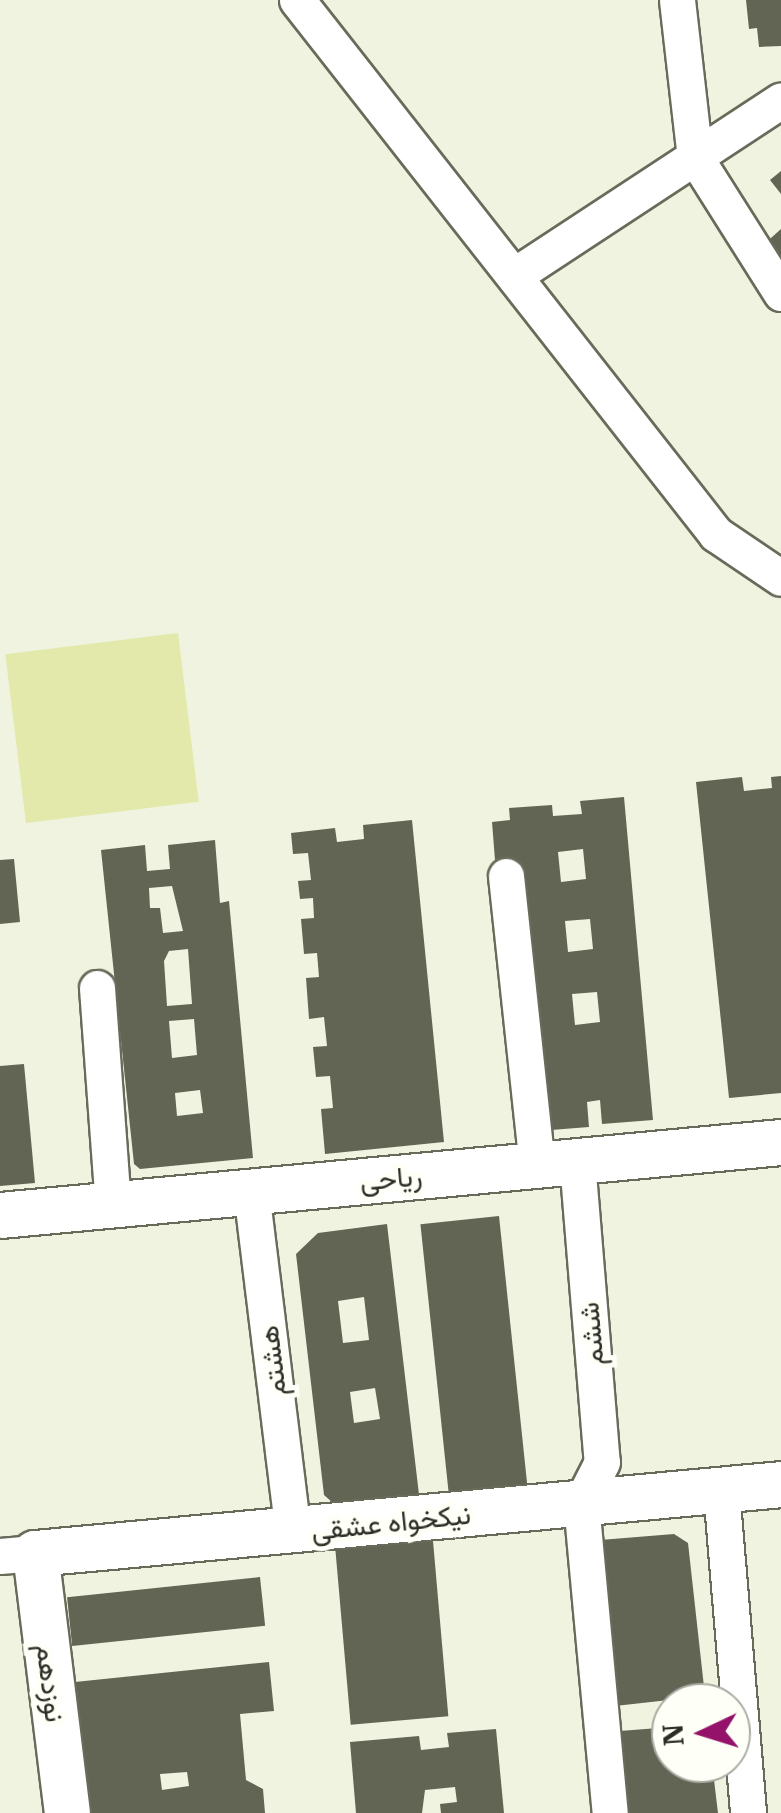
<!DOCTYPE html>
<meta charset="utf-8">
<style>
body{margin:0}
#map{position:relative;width:781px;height:1813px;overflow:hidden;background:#f0f3e0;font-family:"IBM Plex Serif",Vazirmatn,serif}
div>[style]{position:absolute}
.green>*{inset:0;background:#e2e9ab;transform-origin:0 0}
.building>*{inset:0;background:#626554;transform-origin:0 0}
.roads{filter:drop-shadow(2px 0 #696b5a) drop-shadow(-2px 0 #696b5a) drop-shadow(0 2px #696b5a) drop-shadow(0 -2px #696b5a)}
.minor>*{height:35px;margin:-17.5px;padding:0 17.5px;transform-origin:17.5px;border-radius:17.5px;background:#fff}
.tertiary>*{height:45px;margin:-22.5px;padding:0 22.5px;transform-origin:22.5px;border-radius:22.5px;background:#fff}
span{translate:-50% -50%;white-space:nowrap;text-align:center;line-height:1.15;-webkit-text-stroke:10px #fefff7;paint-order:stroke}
.street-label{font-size:28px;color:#2c2d26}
.north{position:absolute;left:651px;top:1683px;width:100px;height:100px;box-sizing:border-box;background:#fefff7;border:2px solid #aaaba3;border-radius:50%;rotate:266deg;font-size:28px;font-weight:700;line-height:40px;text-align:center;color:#2c2d26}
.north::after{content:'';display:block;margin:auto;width:35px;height:45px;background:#95126a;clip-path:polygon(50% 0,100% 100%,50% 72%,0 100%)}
</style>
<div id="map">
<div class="green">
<i style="left:178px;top:633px;width:170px;height:174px;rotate:83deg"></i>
</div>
<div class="building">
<i style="clip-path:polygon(746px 0,781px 0,781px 46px,759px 47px,757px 28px,749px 29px)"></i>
<i style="clip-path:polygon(781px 171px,781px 194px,770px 180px)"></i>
<i style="clip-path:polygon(781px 229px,781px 269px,762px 246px)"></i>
<i style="clip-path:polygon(781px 776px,781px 1093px,729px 1098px,696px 782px,742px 777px,744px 791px,772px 788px,771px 777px)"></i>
<i style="clip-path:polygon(evenodd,624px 797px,653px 1120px,602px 1124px,600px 1100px,587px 1102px,589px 1127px,551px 1130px,551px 1124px,538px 1126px,514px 858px,495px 860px,492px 822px,510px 820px,509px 808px,552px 805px,553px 816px,582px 814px,580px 801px,624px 797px,583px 849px,586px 879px,561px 882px,558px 852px,583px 849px,624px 797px,590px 919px,593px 949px,568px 952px,565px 921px,590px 919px,624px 797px,597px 992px,600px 1022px,575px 1025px,572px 994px,597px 992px)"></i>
<i style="clip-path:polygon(412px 820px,444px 1142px,325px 1154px,321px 1109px,333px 1108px,330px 1076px,316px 1077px,313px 1047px,327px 1046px,324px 1017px,309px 1019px,306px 978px,319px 977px,317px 953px,304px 954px,301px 919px,314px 918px,313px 898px,300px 899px,298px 881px,311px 880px,308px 853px,293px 854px,291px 833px,335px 828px,337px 842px,364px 839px,363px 825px)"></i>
<i style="clip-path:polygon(evenodd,215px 840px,220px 903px,229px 901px,253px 1158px,140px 1169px,134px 1164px,101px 850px,145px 845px,147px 871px,170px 869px,168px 845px,215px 840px,172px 886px,183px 931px,163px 933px,160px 908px,150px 908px,149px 888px,172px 886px,215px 840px,188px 949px,192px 1004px,167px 1006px,164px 961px,169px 951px,188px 949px,215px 840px,194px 1019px,197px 1055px,172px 1058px,169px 1021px,194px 1019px,215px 840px,200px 1090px,203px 1113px,177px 1116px,175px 1093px,200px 1090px)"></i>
<i style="clip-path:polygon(14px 859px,20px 922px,0 924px,0 860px)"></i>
<i style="clip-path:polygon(24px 1064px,35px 1183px,0 1186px,0 1066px)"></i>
<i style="left:499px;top:1216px;width:280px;height:79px;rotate:84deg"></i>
<i style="clip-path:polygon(evenodd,387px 1224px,420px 1503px,343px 1512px,324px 1495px,296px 1254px,318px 1233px,387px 1224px,364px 1297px,369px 1340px,343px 1343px,338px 1301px,364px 1297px,387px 1224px,375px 1388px,380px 1419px,354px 1423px,350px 1392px,375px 1388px)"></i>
<i style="clip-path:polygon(674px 1534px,688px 1543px,705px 1696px,606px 1707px,600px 1540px)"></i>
<i style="left:433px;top:1541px;width:176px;height:98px;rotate:85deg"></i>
<i style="left:260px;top:1577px;width:49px;height:194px;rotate:84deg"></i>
<i style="clip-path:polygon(evenodd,269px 1662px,274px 1711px,240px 1714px,246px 1780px,263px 1789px,265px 1813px,88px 1813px,75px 1682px,269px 1662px,187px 1772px,189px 1786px,162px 1790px,160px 1774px,187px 1772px)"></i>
<i style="clip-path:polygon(671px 1727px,671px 1763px,712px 1763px,718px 1813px,617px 1813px,607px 1732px)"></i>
<i style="clip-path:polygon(496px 1729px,504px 1813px,441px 1813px,440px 1804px,457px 1802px,455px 1787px,425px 1790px,422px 1813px,356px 1813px,350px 1742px,419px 1736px,421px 1750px,449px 1747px,447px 1733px)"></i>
</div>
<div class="roads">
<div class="minor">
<i style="left:297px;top:0;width:679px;rotate:51.88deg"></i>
<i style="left:716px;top:534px;width:78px;rotate:34.1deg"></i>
<i style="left:677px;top:0;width:158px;rotate:83.5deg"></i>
<i style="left:695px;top:157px;width:161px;rotate:57.7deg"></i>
<i style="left:515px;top:275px;width:318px;rotate:-33.3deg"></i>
<i style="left:506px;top:876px;width:290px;rotate:83.9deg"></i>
<i style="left:97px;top:988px;width:217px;rotate:85.8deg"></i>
<i style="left:577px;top:1161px;width:302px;rotate:85.3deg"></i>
<i style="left:602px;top:1462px;width:46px;rotate:117.1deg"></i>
<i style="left:581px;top:1503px;width:311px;rotate:84.7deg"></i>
<i style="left:251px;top:1191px;width:343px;rotate:83deg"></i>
<i style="left:721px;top:1490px;width:324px;rotate:85.2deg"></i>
<i style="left:0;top:1556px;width:35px;rotate:-5deg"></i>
</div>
<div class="tertiary">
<i style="left:0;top:1215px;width:784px;rotate:-5.34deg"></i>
<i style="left:67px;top:1813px;width:262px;rotate:-97deg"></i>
<i style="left:35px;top:1553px;width:749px;rotate:-5.28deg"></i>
</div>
</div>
<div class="street-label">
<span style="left:391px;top:1178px;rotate:-5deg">ریاحی</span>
<span style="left:591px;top:1334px;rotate:-95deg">ششم</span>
<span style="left:272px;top:1361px;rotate:-97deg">هشتم</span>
<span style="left:391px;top:1522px;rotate:-6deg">نیکخواه عشقی</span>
<span style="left:51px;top:1683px;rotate:83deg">نوزدهم</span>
</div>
<div class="north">N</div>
</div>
